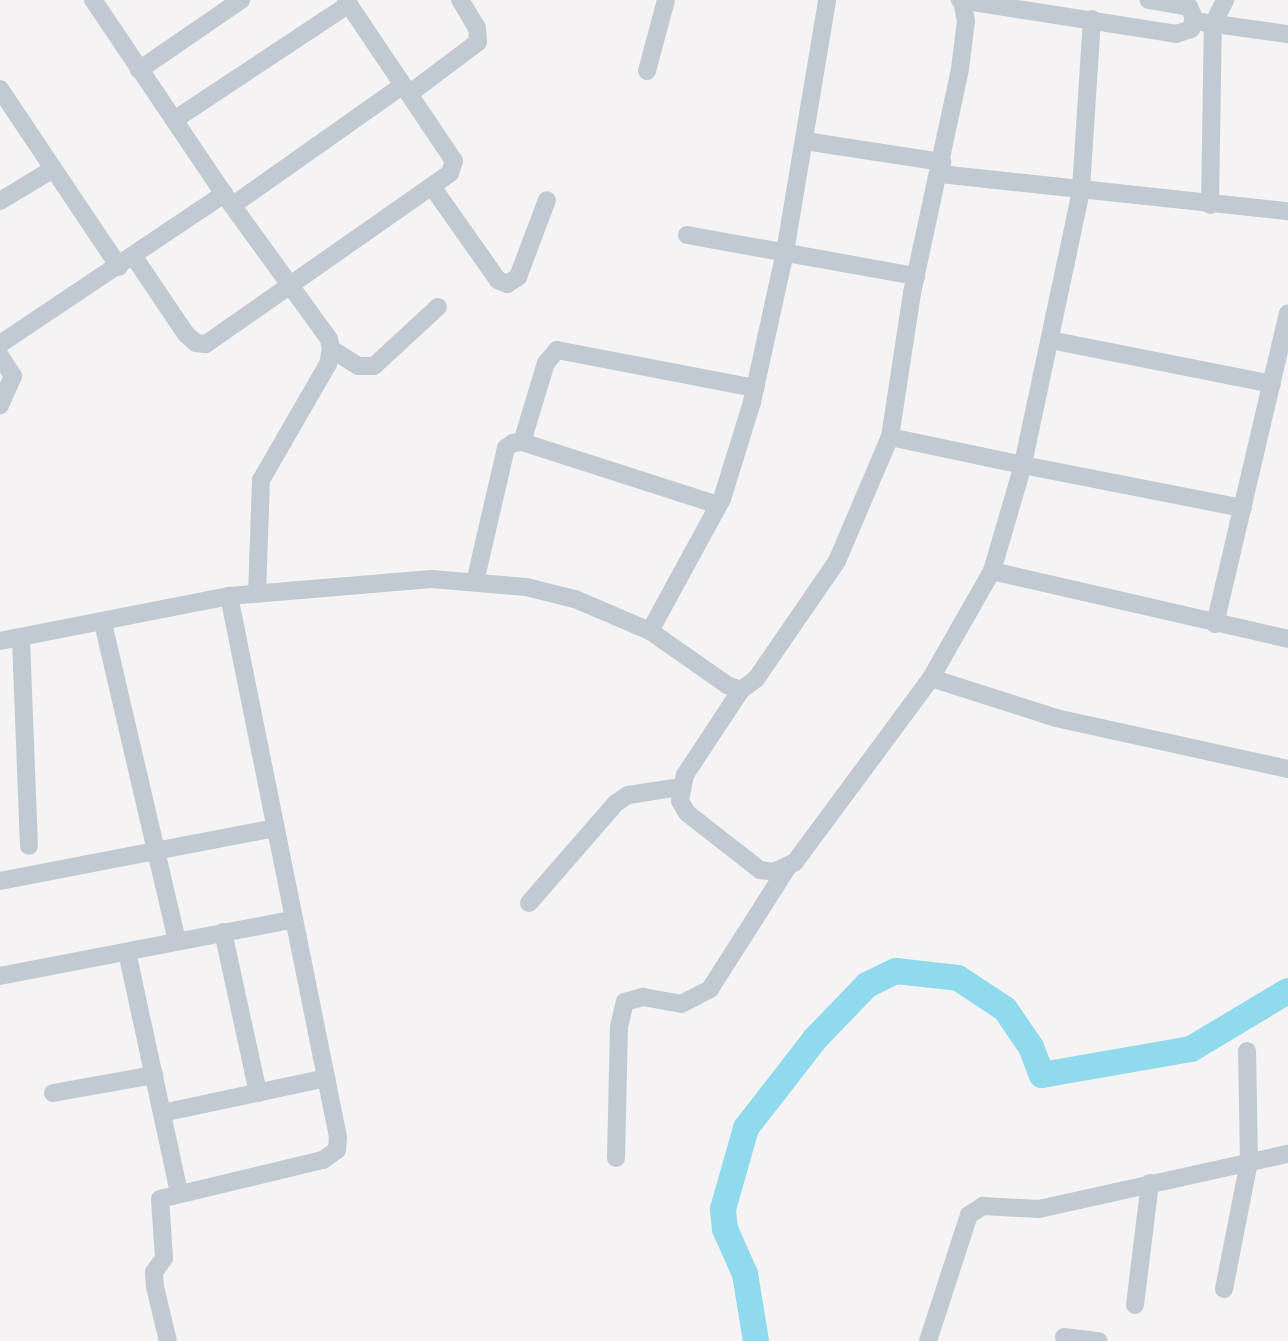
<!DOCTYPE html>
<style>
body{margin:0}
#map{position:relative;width:1288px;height:1341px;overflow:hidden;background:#f5f3f3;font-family:Karla,sans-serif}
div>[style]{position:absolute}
.river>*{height:26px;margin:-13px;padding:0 13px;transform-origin:13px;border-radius:13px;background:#90daee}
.minor>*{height:18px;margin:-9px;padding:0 9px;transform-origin:9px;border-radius:9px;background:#c1cad2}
span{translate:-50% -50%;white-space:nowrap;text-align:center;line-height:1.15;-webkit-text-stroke:6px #fff;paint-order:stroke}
</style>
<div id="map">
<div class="river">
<i style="left:756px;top:1341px;width:68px;rotate:-99.3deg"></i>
<i style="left:745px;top:1274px;width:49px;rotate:-114deg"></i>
<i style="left:725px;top:1229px;width:20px;rotate:-96deg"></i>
<i style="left:723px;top:1209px;width:84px;rotate:-74.1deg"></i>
<i style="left:746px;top:1128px;width:113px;rotate:-52.2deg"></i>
<i style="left:815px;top:1039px;width:75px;rotate:-46.1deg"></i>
<i style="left:867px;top:985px;width:32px;rotate:-26deg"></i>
<i style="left:896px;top:971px;width:62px;rotate:6.4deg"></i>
<i style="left:958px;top:978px;width:56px;rotate:33.4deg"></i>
<i style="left:1005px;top:1009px;width:46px;rotate:55.6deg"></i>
<i style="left:1031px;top:1047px;width:30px;rotate:69deg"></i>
<i style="left:1042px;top:1075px;width:151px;rotate:-9.9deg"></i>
<i style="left:1191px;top:1049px;width:113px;rotate:-30.9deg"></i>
</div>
<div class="minor">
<i style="left:960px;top:0;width:219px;rotate:8.9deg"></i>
<i style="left:1176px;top:34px;width:16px;rotate:-18deg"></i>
<i style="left:1191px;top:29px;width:11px;rotate:-75deg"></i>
<i style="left:1194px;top:18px;width:12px;rotate:-114deg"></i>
<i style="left:1189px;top:7px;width:41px;rotate:-170.1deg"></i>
<i style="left:1092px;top:19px;width:172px;rotate:93.7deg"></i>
<i style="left:1081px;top:191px;width:280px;rotate:102deg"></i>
<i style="left:1023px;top:465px;width:224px;rotate:11.1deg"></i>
<i style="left:1201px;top:22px;width:88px;rotate:7.9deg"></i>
<i style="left:139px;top:70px;width:124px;rotate:-34.5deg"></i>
<i style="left:647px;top:71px;width:73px;rotate:-75deg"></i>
<i style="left:0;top:89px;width:214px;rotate:56.2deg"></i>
<i style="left:409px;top:94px;width:86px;rotate:-37deg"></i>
<i style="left:478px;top:42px;width:14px;rotate:-94deg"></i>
<i style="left:477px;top:28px;width:33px;rotate:-121deg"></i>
<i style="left:174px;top:120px;width:210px;rotate:-33.5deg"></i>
<i style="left:805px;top:141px;width:139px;rotate:8.7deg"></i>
<i style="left:940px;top:174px;width:350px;rotate:6.1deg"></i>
<i style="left:433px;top:188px;width:113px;rotate:54.8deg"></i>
<i style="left:498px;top:280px;width:10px;rotate:24deg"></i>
<i style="left:507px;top:284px;width:13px;rotate:-32deg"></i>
<i style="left:518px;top:277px;width:82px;rotate:-69.4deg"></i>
<i style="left:224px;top:194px;width:179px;rotate:54.1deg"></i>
<i style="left:329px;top:339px;width:10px;rotate:79deg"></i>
<i style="left:331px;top:349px;width:15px;rotate:101deg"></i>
<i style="left:328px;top:364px;width:134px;rotate:120deg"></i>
<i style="left:261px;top:480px;width:113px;rotate:92deg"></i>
<i style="left:0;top:201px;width:62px;rotate:-31.1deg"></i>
<i style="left:233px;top:205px;width:208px;rotate:-35.2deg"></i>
<i style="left:1210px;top:205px;width:181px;rotate:-89.1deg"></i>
<i style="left:1213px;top:24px;width:27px;rotate:-63deg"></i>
<i style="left:687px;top:235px;width:233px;rotate:10.2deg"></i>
<i style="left:134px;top:257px;width:93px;rotate:56deg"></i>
<i style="left:186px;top:334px;width:13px;rotate:42deg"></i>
<i style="left:196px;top:343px;width:10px;rotate:6deg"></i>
<i style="left:206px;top:344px;width:298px;rotate:-35deg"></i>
<i style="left:450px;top:173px;width:13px;rotate:-72deg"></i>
<i style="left:454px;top:161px;width:194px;rotate:-123.9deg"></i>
<i style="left:1050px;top:340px;width:226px;rotate:11.2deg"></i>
<i style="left:0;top:344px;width:270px;rotate:-33.8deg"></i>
<i style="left:224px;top:194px;width:234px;rotate:-124deg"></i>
<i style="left:331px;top:349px;width:32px;rotate:32deg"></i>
<i style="left:358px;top:366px;width:16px"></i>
<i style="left:374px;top:366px;width:87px;rotate:-42.7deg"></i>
<i style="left:0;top:356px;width:24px;rotate:57deg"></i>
<i style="left:13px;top:376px;width:32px;rotate:114deg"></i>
<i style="left:890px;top:437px;width:136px;rotate:11.9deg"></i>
<i style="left:1023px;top:465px;width:110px;rotate:106.3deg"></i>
<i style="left:992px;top:571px;width:123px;rotate:119.7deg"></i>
<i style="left:931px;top:678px;width:131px;rotate:17.7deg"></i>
<i style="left:1056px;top:718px;width:238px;rotate:12.4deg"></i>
<i style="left:522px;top:442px;width:83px;rotate:-73.1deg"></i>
<i style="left:546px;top:363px;width:17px;rotate:-50deg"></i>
<i style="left:557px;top:350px;width:202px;rotate:10.9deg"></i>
<i style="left:992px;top:571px;width:304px;rotate:12.9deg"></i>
<i style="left:475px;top:582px;width:138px;rotate:-77deg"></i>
<i style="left:506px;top:448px;width:9px;rotate:-36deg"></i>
<i style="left:513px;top:443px;width:9px;rotate:-6deg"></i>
<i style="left:522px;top:442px;width:206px;rotate:17.8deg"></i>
<i style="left:103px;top:623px;width:326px;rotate:76.9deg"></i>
<i style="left:1215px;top:624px;width:319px;rotate:-76.8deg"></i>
<i style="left:650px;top:631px;width:150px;rotate:-61.4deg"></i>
<i style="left:722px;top:499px;width:102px;rotate:-72.8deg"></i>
<i style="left:752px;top:402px;width:154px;rotate:-77.6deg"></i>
<i style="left:785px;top:252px;width:255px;rotate:-80.5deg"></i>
<i style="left:21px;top:639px;width:207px;rotate:87.8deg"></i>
<i style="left:0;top:641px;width:233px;rotate:-11.1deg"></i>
<i style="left:229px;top:596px;width:203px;rotate:-4.8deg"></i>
<i style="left:431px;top:579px;width:95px;rotate:4.8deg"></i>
<i style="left:526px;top:587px;width:50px;rotate:13.8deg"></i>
<i style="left:575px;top:599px;width:82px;rotate:23.1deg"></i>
<i style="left:650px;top:631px;width:94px;rotate:35deg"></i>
<i style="left:727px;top:685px;width:15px;rotate:20deg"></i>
<i style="left:741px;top:690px;width:19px;rotate:-36deg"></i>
<i style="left:756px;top:679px;width:143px;rotate:-55.5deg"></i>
<i style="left:837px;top:561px;width:135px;rotate:-66.9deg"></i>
<i style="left:890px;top:437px;width:146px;rotate:-81.3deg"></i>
<i style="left:912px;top:293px;width:229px;rotate:-77.9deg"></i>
<i style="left:960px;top:69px;width:48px;rotate:-82.9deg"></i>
<i style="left:966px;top:21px;width:21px;rotate:-101deg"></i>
<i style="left:741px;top:690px;width:102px;rotate:123.4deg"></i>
<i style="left:685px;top:775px;width:26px;rotate:101deg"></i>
<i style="left:680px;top:801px;width:14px;rotate:60deg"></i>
<i style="left:687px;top:813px;width:93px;rotate:38deg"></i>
<i style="left:760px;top:870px;width:14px;rotate:8deg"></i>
<i style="left:774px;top:872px;width:23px;rotate:-25deg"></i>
<i style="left:795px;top:862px;width:229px;rotate:-53.5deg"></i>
<i style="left:0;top:881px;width:279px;rotate:-10.9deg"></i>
<i style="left:529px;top:903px;width:133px;rotate:-49deg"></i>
<i style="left:616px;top:803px;width:14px;rotate:-34deg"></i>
<i style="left:628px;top:795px;width:54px;rotate:-8.6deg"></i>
<i style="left:223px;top:932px;width:165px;rotate:77.7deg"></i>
<i style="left:127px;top:952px;width:246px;rotate:77.8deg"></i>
<i style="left:0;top:976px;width:296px;rotate:-10.9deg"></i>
<i style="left:53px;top:1093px;width:103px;rotate:-10.1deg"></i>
<i style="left:162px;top:1113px;width:168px;rotate:-12deg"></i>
<i style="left:616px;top:1158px;width:131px;rotate:-88.7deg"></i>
<i style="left:619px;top:1027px;width:26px;rotate:-77deg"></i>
<i style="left:625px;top:1002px;width:19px;rotate:-16deg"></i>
<i style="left:643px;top:997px;width:39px;rotate:10deg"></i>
<i style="left:681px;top:1004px;width:33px;rotate:-27deg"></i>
<i style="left:710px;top:989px;width:143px;rotate:-57.5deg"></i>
<i style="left:1224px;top:1289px;width:129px;rotate:-78.9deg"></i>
<i style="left:1249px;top:1162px;width:111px;rotate:-91deg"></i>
<i style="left:1135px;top:1305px;width:123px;rotate:-83deg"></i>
<i style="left:1064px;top:1337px;width:35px;rotate:7deg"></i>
<i style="left:168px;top:1341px;width:56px;rotate:-103.5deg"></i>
<i style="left:155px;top:1287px;width:15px;rotate:-94deg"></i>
<i style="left:154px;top:1272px;width:17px;rotate:-54deg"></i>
<i style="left:164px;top:1258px;width:59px;rotate:-93.9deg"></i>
<i style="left:160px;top:1199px;width:168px;rotate:-13.5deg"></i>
<i style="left:323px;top:1160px;width:17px;rotate:-36deg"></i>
<i style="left:337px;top:1150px;width:13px;rotate:-86deg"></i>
<i style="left:338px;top:1137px;width:552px;rotate:-101.39deg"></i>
<i style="left:928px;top:1341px;width:133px;rotate:-72deg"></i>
<i style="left:969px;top:1215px;width:17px;rotate:-33deg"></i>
<i style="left:983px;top:1206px;width:56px;rotate:3.1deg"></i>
<i style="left:1039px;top:1209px;width:255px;rotate:-12.5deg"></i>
</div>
</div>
